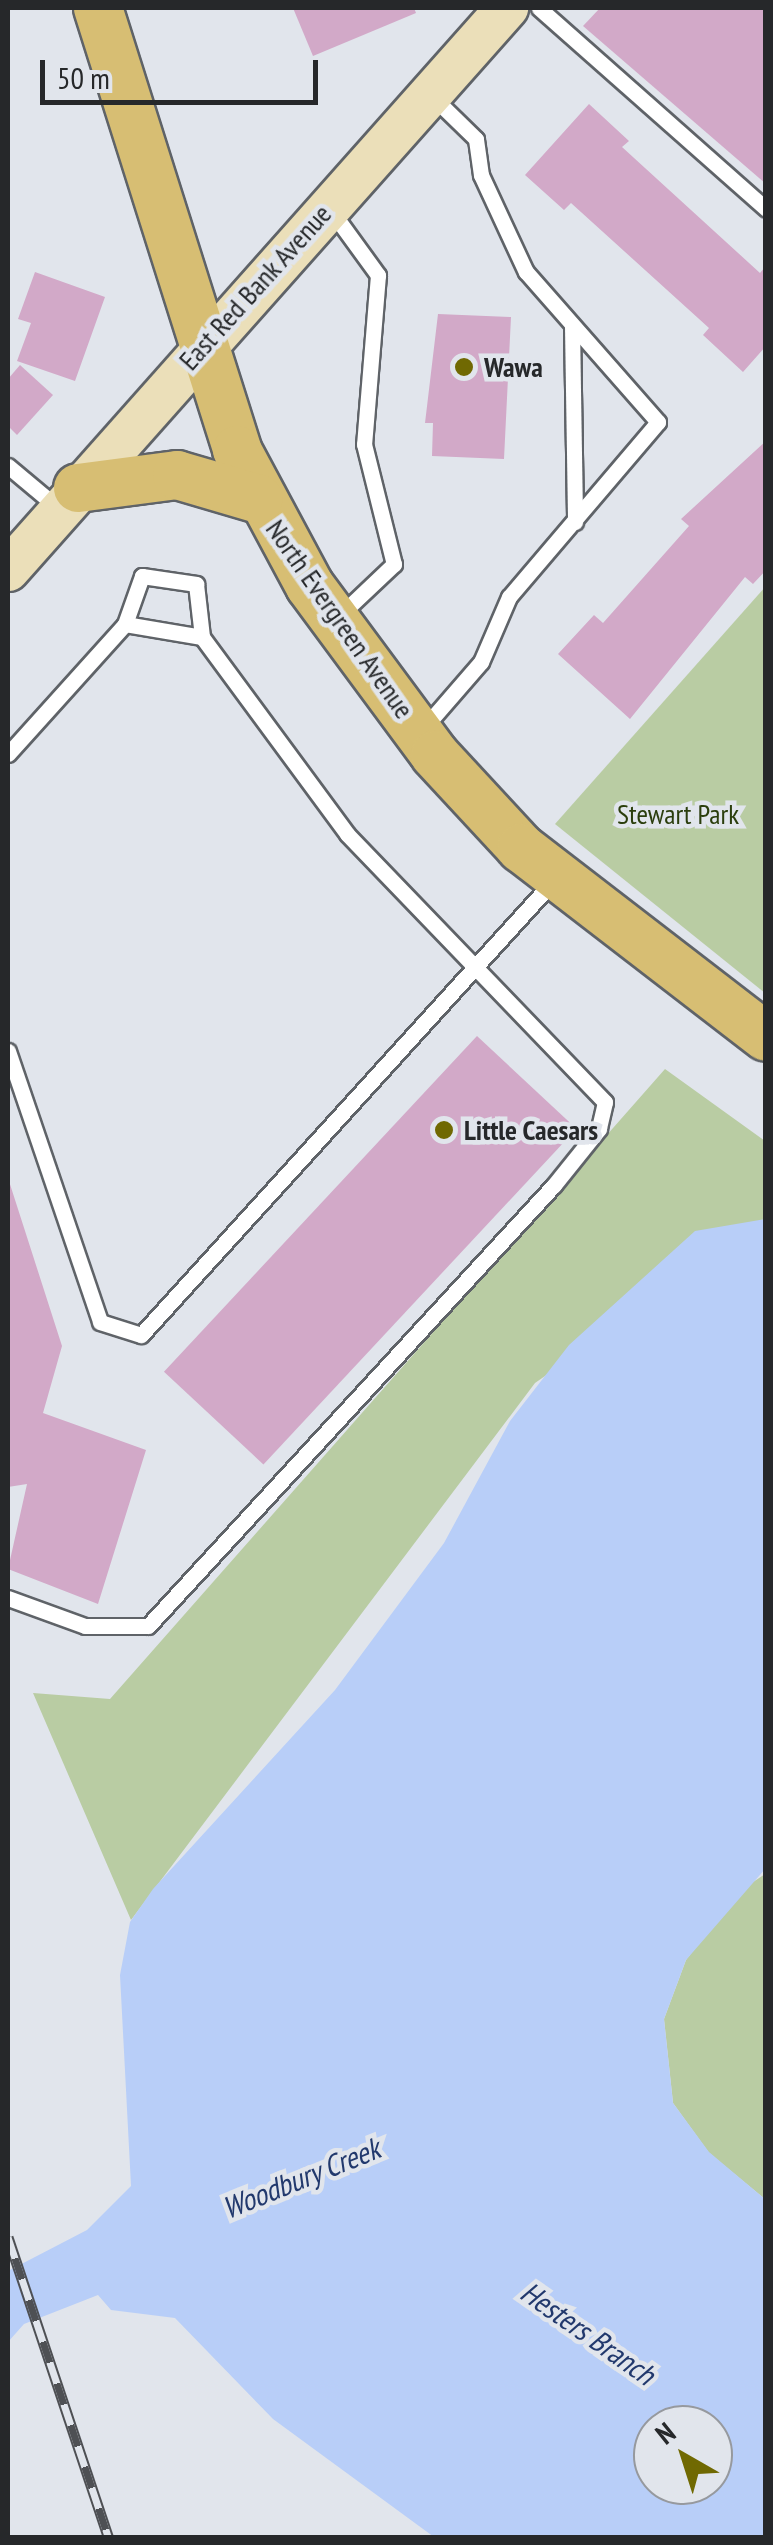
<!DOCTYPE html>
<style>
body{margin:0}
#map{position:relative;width:773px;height:2545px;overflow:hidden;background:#e1e5ec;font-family:"PT Sans Narrow",sans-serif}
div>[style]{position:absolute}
.green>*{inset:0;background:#b9cca3}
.water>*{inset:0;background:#b8cef8}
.building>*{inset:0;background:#d2a9c8;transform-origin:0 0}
.roads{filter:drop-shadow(2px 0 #5f6368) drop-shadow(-2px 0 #5f6368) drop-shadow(0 2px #5f6368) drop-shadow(0 -2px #5f6368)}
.lane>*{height:15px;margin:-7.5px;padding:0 7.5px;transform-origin:7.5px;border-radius:7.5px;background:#fff}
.secondary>*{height:42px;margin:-21px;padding:0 21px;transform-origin:21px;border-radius:21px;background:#ebdfb9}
.primary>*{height:48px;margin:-24px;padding:0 24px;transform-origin:24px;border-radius:24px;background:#d7be73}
.rail>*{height:11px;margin-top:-5.5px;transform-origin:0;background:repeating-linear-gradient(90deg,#e1e5ec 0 22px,#4e5054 0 44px);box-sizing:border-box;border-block:2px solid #4e5054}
.dots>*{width:28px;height:28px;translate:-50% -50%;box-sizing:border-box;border:5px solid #e1e5ec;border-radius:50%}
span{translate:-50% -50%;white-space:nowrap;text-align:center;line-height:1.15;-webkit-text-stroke:9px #e1e5ec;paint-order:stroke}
.street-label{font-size:28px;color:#26282a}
.poi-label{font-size:28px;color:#26282a;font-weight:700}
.left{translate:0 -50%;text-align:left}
.park-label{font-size:28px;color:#2b3e0d}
.water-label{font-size:30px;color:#22396d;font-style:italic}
.frame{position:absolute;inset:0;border:10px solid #26282a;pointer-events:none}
.north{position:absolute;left:633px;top:2405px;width:100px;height:100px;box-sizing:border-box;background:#e1e5ec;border:2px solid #96999e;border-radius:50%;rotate:321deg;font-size:28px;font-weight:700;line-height:40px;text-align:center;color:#26282a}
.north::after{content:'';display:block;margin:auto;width:35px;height:45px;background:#706902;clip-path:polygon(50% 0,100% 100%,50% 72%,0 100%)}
.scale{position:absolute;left:40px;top:60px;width:278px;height:45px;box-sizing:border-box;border:5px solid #26282a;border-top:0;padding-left:12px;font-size:30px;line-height:35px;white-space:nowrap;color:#26282a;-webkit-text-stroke:8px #e1e5ec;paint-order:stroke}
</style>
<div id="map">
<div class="green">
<i style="clip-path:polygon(765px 587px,765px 993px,555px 824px)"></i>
<i style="clip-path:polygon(665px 1069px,765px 1141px,765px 1223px,535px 1383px,131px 1920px,33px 1693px,110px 1699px)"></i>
<i style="clip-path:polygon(765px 1874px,765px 2199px,709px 2153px,673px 2103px,664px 2019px,686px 1960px,738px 1892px)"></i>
</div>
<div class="water">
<i style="clip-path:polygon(evenodd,765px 1219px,765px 1869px,686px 1960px,664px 2019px,673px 2103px,709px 2152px,765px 2199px,765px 2537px,434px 2537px,273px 2419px,175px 2318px,111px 2310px,98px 2295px,24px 2324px,8px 2342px,8px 2271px,87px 2230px,131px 2186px,120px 1975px,130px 1922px,153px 1889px,335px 1690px,444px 1543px,510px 1421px,569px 1345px,695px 1231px,765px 1219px,653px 2425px,713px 2425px,713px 2485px,653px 2485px,653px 2425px)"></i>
</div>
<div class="building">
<i style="clip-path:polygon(293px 8px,414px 8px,416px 13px,313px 56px)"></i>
<i style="clip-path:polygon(600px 8px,766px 8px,766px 184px,583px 26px)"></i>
<i style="clip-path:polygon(589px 104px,629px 141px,622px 147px,760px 273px,766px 266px,766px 346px,743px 372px,703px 335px,709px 328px,571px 203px,564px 210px,525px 175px)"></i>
<i style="clip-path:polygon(35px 272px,105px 297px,75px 381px,17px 361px,31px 323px,18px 319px)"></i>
<i style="clip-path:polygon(438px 314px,511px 317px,504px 459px,432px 456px,433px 423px,425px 423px)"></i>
<i style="clip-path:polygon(20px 365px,53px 395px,17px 435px,8px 426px,8px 379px)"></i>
<i style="clip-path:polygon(766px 441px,766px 570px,753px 584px,745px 577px,630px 719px,558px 654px,594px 615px,603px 623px,689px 526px,681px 519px)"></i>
<i style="left:477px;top:1036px;width:136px;height:459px;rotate:43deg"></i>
<i style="clip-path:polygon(8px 1178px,62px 1346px,43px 1413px,146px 1450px,98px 1604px,8px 1569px,27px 1484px,8px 1487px)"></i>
</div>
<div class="roads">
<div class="lane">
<i style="left:539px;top:8px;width:303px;rotate:41.5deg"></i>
<i style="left:330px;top:209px;width:82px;rotate:54deg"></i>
<i style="left:378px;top:275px;width:170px;rotate:94.7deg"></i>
<i style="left:364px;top:444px;width:124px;rotate:76deg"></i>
<i style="left:394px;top:564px;width:74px;rotate:136.6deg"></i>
<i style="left:572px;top:326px;width:196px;rotate:89.1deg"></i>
<i style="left:8px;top:466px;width:65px;rotate:40deg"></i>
<i style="left:125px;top:624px;width:51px;rotate:-70.5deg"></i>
<i style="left:142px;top:576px;width:55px;rotate:8.4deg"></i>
<i style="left:196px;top:584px;width:53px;rotate:83.5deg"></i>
<i style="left:422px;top:730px;width:90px;rotate:-49.1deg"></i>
<i style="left:481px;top:662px;width:71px;rotate:-66.7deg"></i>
<i style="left:509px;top:597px;width:230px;rotate:-49.6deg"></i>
<i style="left:658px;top:422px;width:200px;rotate:-131.3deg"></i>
<i style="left:526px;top:272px;width:107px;rotate:-114.9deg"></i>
<i style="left:481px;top:175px;width:36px;rotate:-98deg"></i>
<i style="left:476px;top:139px;width:59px;rotate:-135.7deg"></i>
<i style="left:8px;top:754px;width:175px;rotate:-48deg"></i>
<i style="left:125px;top:624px;width:78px;rotate:9.6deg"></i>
<i style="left:202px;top:637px;width:245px;rotate:53.6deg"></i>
<i style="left:347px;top:834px;width:372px;rotate:46.1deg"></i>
<i style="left:605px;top:1102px;width:28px;rotate:103deg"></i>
<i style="left:599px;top:1129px;width:72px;rotate:128.8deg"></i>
<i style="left:554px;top:1185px;width:599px;rotate:132.63deg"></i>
<i style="left:148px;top:1626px;width:63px;rotate:180deg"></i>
<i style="left:85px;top:1626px;width:82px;rotate:-160deg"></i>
<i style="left:8px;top:1051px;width:286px;rotate:71.2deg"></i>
<i style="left:100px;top:1322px;width:43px;rotate:17.6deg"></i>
<i style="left:141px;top:1335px;width:616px;rotate:-47.76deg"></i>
</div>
<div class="secondary">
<i style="left:8px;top:570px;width:752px;rotate:-48.4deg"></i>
</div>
<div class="primary">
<i style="left:98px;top:8px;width:463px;rotate:72.5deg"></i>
<i style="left:237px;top:450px;width:154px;rotate:61.8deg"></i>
<i style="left:310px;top:586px;width:210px;rotate:53.5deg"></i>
<i style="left:435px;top:755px;width:127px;rotate:47.2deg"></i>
<i style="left:521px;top:848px;width:309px;rotate:37.6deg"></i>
<i style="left:78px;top:488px;width:100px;rotate:-7.5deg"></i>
<i style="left:177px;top:475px;width:85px;rotate:16.3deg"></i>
</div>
</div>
<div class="rail">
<i style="left:8px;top:2237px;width:317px;rotate:71.5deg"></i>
</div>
<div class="dots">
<i style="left:464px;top:367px;background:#706902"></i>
<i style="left:444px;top:1130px;background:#706902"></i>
</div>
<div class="street-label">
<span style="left:255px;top:287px;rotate:-48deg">East Red Bank Avenue</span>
<span style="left:340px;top:619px;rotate:55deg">North Evergreen Avenue</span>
</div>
<div class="poi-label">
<span class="left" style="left:484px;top:367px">Wawa</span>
<span class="left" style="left:464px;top:1130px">Little Caesars</span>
</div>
<div class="park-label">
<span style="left:678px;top:814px">Stewart Park</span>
</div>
<div class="water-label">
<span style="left:301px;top:2178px;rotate:-22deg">Woodbury Creek</span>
<span style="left:588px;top:2333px;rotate:35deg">Hesters Branch</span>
</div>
<div class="frame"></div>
<div class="north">N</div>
<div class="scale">50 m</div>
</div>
